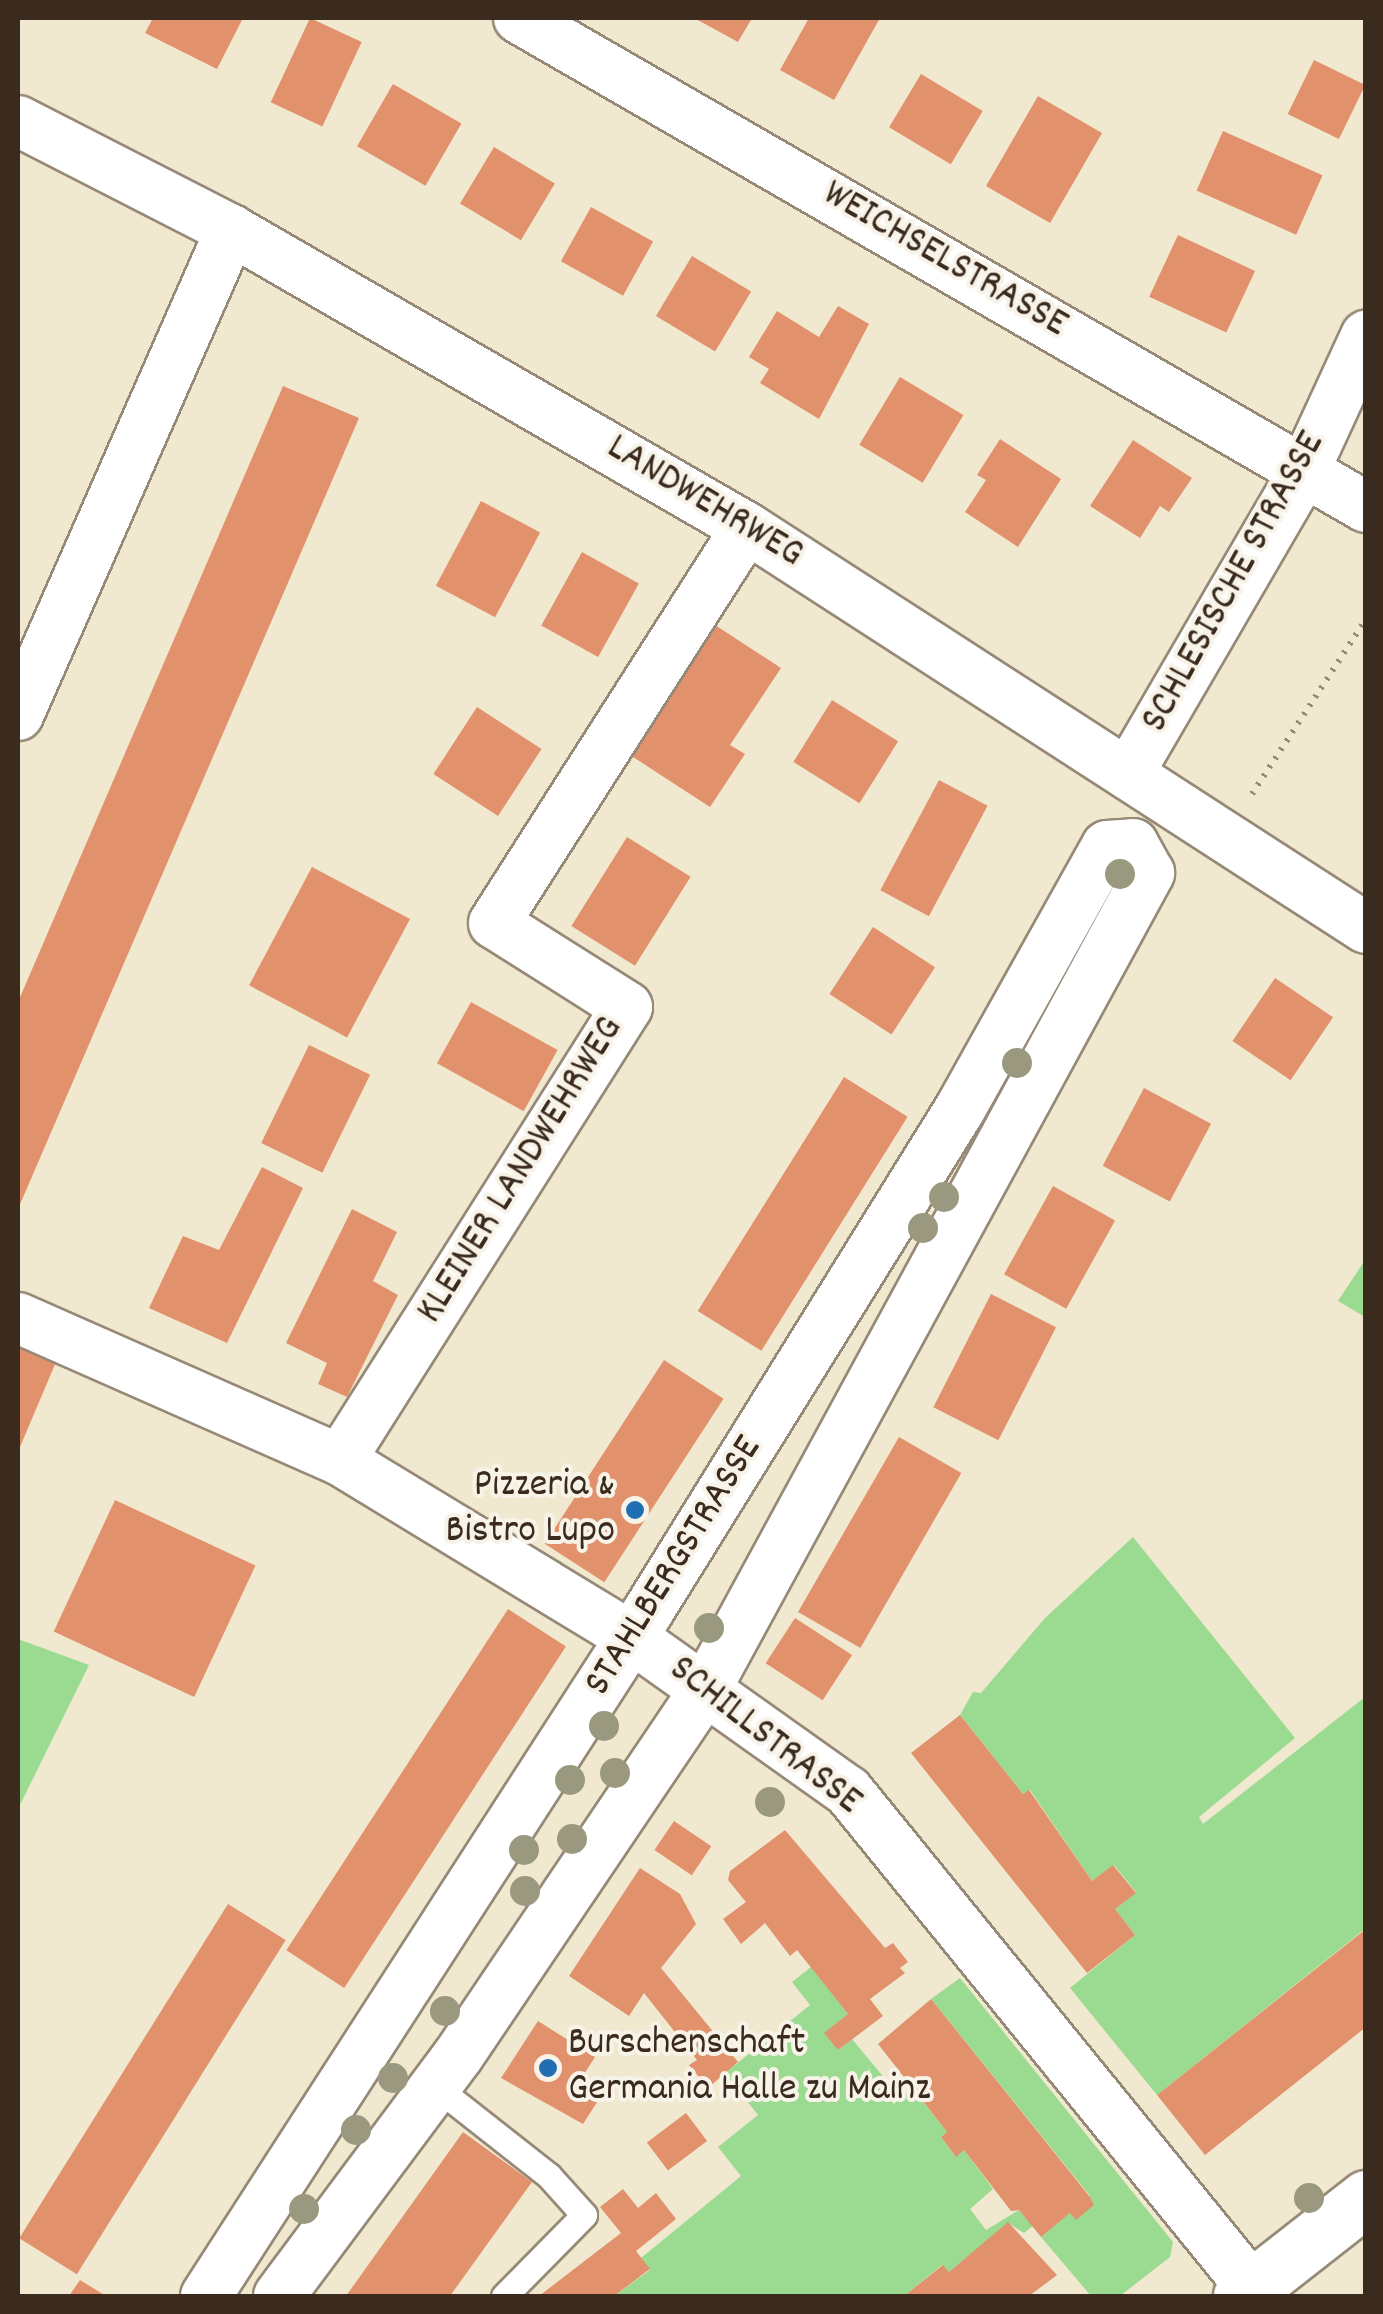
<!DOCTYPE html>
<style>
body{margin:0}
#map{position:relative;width:1383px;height:2314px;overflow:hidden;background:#f1e8d0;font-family:Dekko,sans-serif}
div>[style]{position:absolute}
.green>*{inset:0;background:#9bdb91}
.building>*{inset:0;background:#e1926c;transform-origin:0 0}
.path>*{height:6px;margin-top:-3px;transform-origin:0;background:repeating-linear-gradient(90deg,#968977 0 2.5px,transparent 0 10.5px)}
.roads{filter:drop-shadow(2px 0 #968977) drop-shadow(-2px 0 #968977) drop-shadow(0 2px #968977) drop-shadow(0 -2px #968977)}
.lane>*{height:25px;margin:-12.5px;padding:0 12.5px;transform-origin:12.5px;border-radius:12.5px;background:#fff}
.street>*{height:50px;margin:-25px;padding:0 25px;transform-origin:25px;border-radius:25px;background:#fff}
.secondary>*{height:55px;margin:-27.5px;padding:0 27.5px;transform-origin:27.5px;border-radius:27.5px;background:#fff}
.trees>*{width:30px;height:30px;margin:-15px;border-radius:50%;background:#9a987e}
.dots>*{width:28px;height:28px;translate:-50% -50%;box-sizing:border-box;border:5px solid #f7f3e8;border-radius:50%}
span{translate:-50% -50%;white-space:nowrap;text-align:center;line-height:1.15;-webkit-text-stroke:8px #f7f3e8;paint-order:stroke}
.street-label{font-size:40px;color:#3b2a1e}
.poi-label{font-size:40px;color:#3b2a1e}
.right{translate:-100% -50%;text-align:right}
.left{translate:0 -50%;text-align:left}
.frame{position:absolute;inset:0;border:20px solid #3b2a1e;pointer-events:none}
</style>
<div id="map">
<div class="green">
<i style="clip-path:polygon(1365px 1260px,1365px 1317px,1338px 1301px)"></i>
<i style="clip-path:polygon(1133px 1537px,1295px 1738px,1199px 1817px,1203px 1824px,1365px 1697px,1365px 1929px,1157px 2095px,1070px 1988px,1135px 1935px,1115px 1909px,1136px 1892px,1114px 1865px,1092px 1881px,1030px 1790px,1023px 1794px,960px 1715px,973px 1692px,981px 1693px,1045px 1618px)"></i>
<i style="clip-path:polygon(18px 1639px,89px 1665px,18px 1809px)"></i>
<i style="clip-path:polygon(811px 1967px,848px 2014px,825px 2033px,838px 2050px,852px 2039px,886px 2080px,879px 2086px,894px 2104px,912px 2088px,947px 2132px,941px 2137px,955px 2156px,964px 2150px,993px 2189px,970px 2209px,986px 2230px,1019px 2210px,1033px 2226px,1024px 2233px,1008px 2223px,949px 2272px,942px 2265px,904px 2296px,614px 2296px,650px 2270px,641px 2258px,741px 2176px,718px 2147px,758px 2115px,725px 2073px,810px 2005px,792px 1982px)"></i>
<i style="clip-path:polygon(960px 1978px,1173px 2242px,1170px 2257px,1120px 2296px,1091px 2296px,1041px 2237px,1090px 2196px,931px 1999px)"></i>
</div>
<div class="building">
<i style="clip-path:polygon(153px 18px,243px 18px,217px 69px,145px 33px)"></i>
<i style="left:310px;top:18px;width:57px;height:93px;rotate:25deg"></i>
<i style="clip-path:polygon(694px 18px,752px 18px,738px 42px)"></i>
<i style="clip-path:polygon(809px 18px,880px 18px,834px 100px,780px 70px)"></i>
<i style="left:1314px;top:60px;width:57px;height:60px;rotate:26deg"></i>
<i style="left:921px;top:74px;width:72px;height:62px;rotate:31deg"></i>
<i style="left:393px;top:84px;width:79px;height:72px;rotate:30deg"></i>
<i style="left:1038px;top:96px;width:74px;height:104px;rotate:30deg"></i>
<i style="left:1223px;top:131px;width:109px;height:65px;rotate:24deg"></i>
<i style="left:494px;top:147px;width:71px;height:66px;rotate:31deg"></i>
<i style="left:591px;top:207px;width:71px;height:62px;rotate:29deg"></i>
<i style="left:1178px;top:235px;width:85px;height:68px;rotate:25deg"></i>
<i style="left:692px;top:256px;width:69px;height:70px;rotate:31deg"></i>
<i style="clip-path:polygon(838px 306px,869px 324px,819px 419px,760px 383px,769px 369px,749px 357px,777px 311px,819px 337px)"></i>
<i style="left:900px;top:377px;width:74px;height:79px;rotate:31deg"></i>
<i style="clip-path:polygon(283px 386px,359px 418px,18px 1209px,18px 1002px)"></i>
<i style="clip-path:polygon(1000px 439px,1061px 479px,1018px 547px,965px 512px,986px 480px,977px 475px)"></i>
<i style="clip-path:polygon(1133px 440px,1192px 478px,1169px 512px,1160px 506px,1140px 538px,1090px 506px)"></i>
<i style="left:481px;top:501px;width:67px;height:96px;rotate:28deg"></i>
<i style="left:582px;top:552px;width:65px;height:84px;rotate:29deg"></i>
<i style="clip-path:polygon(715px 625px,781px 668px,730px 745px,745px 754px,710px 807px,630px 755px)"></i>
<i style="left:832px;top:700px;width:78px;height:73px;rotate:32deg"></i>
<i style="left:477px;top:707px;width:77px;height:80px;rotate:33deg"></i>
<i style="left:939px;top:780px;width:55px;height:125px;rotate:28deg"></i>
<i style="left:627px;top:837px;width:75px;height:105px;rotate:32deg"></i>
<i style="left:312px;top:867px;width:111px;height:134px;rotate:28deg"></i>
<i style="left:873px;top:927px;width:74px;height:80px;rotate:33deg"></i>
<i style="left:1275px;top:978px;width:70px;height:76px;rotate:34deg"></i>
<i style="left:471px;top:1002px;width:99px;height:70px;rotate:29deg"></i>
<i style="left:309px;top:1045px;width:68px;height:109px;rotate:26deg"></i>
<i style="left:844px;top:1077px;width:75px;height:276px;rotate:32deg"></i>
<i style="left:1144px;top:1088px;width:76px;height:88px;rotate:28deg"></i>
<i style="clip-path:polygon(262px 1167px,303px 1188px,227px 1343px,149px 1308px,183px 1236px,219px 1250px)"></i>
<i style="left:1053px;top:1186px;width:71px;height:101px;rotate:29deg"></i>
<i style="clip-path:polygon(352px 1209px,397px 1232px,373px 1281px,398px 1295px,347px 1397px,318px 1384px,327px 1363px,286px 1343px)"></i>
<i style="left:991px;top:1294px;width:73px;height:127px;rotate:27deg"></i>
<i style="clip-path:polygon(18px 1346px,56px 1362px,20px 1447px,18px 1446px)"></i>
<i style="left:664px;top:1360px;width:71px;height:219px;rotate:33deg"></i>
<i style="left:899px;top:1437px;width:72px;height:202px;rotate:30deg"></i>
<i style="left:115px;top:1500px;width:155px;height:145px;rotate:25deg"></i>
<i style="left:508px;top:1609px;width:69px;height:407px;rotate:33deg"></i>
<i style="left:795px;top:1618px;width:68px;height:54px;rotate:33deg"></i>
<i style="clip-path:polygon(960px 1715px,1023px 1794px,1029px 1790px,1092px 1881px,1113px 1865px,1136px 1893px,1115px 1909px,1135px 1935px,1087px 1973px,911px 1753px)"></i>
<i style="left:674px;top:1821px;width:45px;height:35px;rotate:34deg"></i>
<i style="clip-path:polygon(785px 1830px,885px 1948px,893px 1943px,908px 1962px,900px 1968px,905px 1973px,870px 1999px,883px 2016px,838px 2050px,824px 2033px,848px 2014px,797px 1950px,790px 1956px,765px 1923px,741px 1944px,723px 1919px,746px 1902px,728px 1880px,730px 1871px)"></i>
<i style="clip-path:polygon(640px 1868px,680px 1894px,696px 1924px,661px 1968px,738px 2062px,708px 2088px,689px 2065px,697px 2060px,644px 1993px,629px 2016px,569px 1976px)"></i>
<i style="left:228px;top:1904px;width:68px;height:394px;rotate:32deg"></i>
<i style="clip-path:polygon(1366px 1929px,1366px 2027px,1205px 2155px,1157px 2095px)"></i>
<i style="clip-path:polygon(931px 1999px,1090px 2197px,1094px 2205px,1076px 2220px,1070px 2213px,1041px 2237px,1019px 2210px,1011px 2211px,964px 2150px,956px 2157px,941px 2137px,947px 2132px,878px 2044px)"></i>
<i style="clip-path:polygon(538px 2021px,595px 2057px,579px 2082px,601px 2096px,583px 2124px,501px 2078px)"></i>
<i style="left:686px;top:2113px;width:35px;height:49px;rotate:53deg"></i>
<i style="clip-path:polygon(463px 2132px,532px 2182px,450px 2296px,346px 2296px)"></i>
<i style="clip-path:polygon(623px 2189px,638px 2208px,656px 2193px,676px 2219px,636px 2251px,650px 2269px,614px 2296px,539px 2296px,621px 2233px,600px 2207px)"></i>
<i style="clip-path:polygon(1008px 2222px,1057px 2275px,1029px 2296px,904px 2296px,943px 2265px,949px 2272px)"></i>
<i style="clip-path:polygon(80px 2280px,106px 2296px,69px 2296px)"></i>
</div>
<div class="path">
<i style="left:1252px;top:794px;width:209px;rotate:-56.9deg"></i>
</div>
<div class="roads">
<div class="lane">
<i style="left:436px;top:2087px;width:144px;rotate:38.2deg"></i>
<i style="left:549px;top:2176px;width:52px;rotate:48.1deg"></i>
<i style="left:584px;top:2215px;width:114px;rotate:134.6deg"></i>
</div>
<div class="street">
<i style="left:519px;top:18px;width:978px;rotate:30deg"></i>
<i style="left:18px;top:121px;width:239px;rotate:27.1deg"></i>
<i style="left:231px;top:230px;width:596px;rotate:30.01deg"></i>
<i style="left:747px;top:528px;width:737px;rotate:32.87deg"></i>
<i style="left:18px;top:715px;width:530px;rotate:-66.29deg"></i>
<i style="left:1128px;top:774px;width:350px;rotate:-59.8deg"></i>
<i style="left:1304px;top:471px;width:149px;rotate:-65.3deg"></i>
<i style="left:18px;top:1318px;width:352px;rotate:23.8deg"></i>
<i style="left:340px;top:1460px;width:341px;rotate:31.3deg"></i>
<i style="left:631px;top:1637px;width:266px;rotate:35.4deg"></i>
<i style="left:848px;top:1791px;width:640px;rotate:50.89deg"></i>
<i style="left:340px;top:1460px;width:536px;rotate:-57.64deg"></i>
<i style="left:627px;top:1007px;width:157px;rotate:-147.7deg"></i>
<i style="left:494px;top:923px;width:469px;rotate:-57.4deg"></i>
<i style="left:206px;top:2296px;width:813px;rotate:-57.15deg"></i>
<i style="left:647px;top:1613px;width:593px;rotate:-58.16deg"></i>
<i style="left:960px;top:1109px;width:301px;rotate:-60.8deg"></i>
<i style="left:1107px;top:846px;width:26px;rotate:-4deg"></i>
<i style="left:279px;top:2296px;width:299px;rotate:-53.3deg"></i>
<i style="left:458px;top:2056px;width:444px;rotate:-56deg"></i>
<i style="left:706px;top:1688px;width:928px;rotate:-61.47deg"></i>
<i style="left:1149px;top:873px;width:33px;rotate:-119deg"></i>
</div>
<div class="secondary">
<i style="left:1241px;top:2296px;width:159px;rotate:-38.1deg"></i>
</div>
</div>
<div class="trees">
<i style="left:1120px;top:874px"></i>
<i style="left:1017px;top:1063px"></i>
<i style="left:944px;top:1197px"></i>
<i style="left:923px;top:1228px"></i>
<i style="left:709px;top:1628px"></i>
<i style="left:604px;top:1726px"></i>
<i style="left:615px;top:1773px"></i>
<i style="left:570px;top:1780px"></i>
<i style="left:770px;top:1802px"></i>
<i style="left:572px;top:1839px"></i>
<i style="left:524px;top:1850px"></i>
<i style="left:525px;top:1891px"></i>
<i style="left:445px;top:2011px"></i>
<i style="left:393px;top:2078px"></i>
<i style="left:356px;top:2130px"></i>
<i style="left:1309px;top:2198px"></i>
<i style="left:304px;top:2209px"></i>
</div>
<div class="dots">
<i style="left:635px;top:1510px;background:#1f6fb2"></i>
<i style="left:548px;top:2068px;background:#1f6fb2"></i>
</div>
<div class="street-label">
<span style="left:944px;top:261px;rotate:30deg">WEICHSELSTRASSE</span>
<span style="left:704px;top:503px;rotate:31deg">LANDWEHRWEG</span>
<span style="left:1235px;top:583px;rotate:-61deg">SCHLESISCHE STRASSE</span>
<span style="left:522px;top:1171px;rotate:-58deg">KLEINER LANDWEHRWEG</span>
<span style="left:675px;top:1567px;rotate:-58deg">STAHLBERGSTRASSE</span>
<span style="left:764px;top:1737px;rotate:38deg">SCHILLSTRASSE</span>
</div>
<div class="poi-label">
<span class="right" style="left:615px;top:1510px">Pizzeria &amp;<br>Bistro Lupo</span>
<span class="left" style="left:568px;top:2068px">Burschenschaft<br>Germania Halle zu Mainz</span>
</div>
<div class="frame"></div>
</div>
